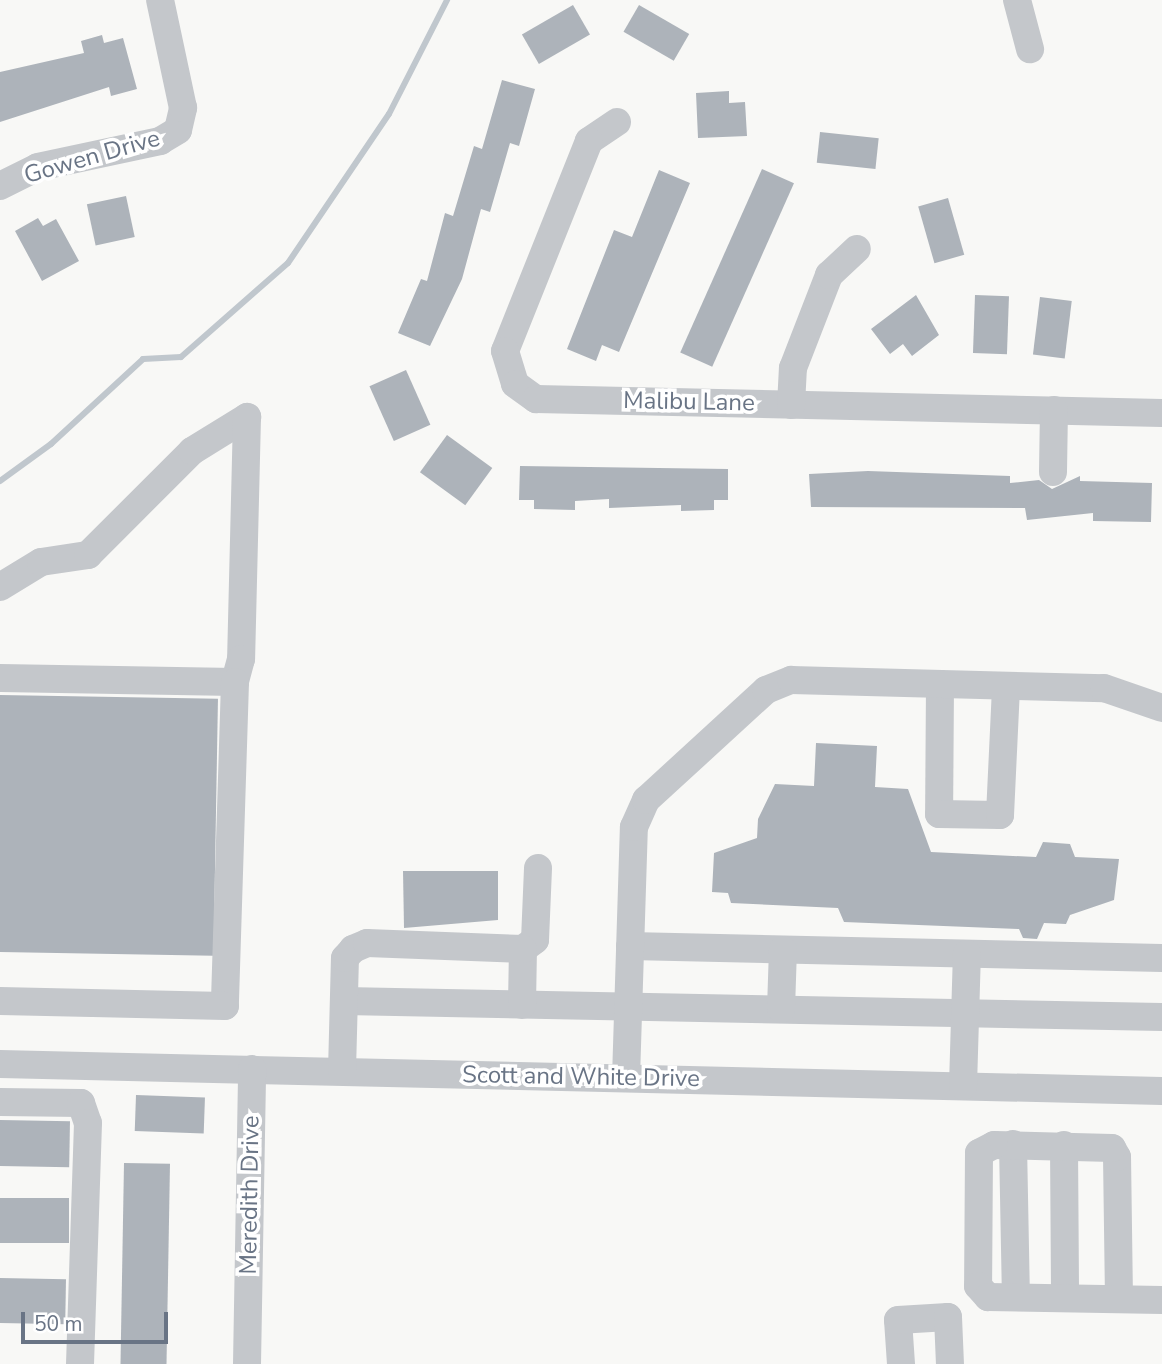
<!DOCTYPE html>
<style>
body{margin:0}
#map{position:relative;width:1162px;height:1364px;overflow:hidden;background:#f8f8f6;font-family:"Nunito Sans",sans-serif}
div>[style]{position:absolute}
.stream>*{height:6px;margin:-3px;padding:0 3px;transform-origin:3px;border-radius:3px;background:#c0c7cd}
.building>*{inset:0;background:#adb3ba;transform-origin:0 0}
.minor>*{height:28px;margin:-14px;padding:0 14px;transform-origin:14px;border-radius:14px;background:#c4c7cb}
span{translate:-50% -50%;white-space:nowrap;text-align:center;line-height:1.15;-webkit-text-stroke:7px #fff;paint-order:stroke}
.street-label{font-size:24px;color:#697485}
.scale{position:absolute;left:21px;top:1312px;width:147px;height:32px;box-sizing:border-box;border:4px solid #697485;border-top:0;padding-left:9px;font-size:21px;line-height:24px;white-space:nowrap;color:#697485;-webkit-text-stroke:5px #fff;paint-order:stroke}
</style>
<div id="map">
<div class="stream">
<i style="left:0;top:481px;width:63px;rotate:-36deg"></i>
<i style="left:51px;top:444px;width:125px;rotate:-42.7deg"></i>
<i style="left:143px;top:359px;width:38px;rotate:-3deg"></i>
<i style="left:181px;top:357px;width:142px;rotate:-41.3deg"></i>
<i style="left:288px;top:263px;width:180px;rotate:-55.9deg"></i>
<i style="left:389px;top:114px;width:128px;rotate:-63deg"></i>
</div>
<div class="building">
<i style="left:573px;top:5px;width:34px;height:59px;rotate:60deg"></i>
<i style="left:639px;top:5px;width:58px;height:31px;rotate:30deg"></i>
<i style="clip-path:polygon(102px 35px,104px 43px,123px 38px,137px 89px,111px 96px,109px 87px,0 122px,0 72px,84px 53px,81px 41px)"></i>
<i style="clip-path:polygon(502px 80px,535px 89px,519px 146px,510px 143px,490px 212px,481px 209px,462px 279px,430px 346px,398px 333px,421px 279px,427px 281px,445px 213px,453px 216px,474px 146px,482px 149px)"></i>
<i style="clip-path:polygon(729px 91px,729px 103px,745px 102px,747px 136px,698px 138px,696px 93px)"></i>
<i style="left:820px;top:132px;width:59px;height:31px;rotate:6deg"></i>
<i style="left:762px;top:169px;width:35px;height:201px;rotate:24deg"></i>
<i style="clip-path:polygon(659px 170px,690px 183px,619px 352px,602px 345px,596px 361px,567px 349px,614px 230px,632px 237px)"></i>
<i style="left:126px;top:196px;width:42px;height:40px;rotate:78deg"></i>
<i style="left:948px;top:198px;width:59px;height:31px;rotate:74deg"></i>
<i style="clip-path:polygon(38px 218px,43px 226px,56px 219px,79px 261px,42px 281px,15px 231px)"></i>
<i style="clip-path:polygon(916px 295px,939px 335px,912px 356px,903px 344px,890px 354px,871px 329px)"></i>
<i style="left:975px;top:295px;width:34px;height:58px;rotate:2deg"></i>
<i style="left:1040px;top:297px;width:32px;height:58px;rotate:7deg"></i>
<i style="left:406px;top:370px;width:60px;height:40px;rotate:66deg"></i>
<i style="left:447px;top:435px;width:56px;height:46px;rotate:36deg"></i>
<i style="clip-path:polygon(520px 466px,728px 469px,728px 500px,714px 500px,714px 510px,681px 511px,681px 505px,609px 508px,609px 499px,575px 501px,575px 510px,534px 509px,534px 500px,519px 500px)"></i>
<i style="clip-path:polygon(868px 471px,1010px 476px,1010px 483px,1039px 480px,1052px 489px,1080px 476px,1080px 481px,1152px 483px,1151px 522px,1093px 521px,1093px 513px,1027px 520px,1025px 508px,811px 507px,809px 474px)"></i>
<i style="left:0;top:695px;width:218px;height:257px;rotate:1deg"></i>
<i style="clip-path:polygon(816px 743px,877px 746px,875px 787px,908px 789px,931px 852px,1036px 857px,1043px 842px,1070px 844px,1075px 857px,1119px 859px,1114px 900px,1070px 915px,1066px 924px,1044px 923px,1037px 939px,1023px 938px,1019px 929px,844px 922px,838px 908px,731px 903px,728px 893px,712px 892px,714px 853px,757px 838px,758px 819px,775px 784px,814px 786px)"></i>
<i style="clip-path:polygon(403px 871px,498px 871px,498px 920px,404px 928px)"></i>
<i style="left:136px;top:1095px;width:69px;height:36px;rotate:2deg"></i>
<i style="left:0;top:1120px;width:70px;height:46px;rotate:1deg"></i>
<i style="left:124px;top:1163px;width:46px;height:201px;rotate:1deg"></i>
<i style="left:0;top:1198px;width:69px;height:45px"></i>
<i style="left:0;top:1278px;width:66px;height:45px;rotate:1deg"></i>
</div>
<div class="minor">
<i style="left:1017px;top:0;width:51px;rotate:75.1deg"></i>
<i style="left:617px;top:122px;width:34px;rotate:146deg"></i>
<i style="left:589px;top:141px;width:226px;rotate:111.8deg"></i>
<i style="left:505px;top:351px;width:34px;rotate:73deg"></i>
<i style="left:515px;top:384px;width:26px;rotate:36deg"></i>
<i style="left:536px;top:399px;width:626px;rotate:1.28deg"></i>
<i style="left:0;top:186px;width:42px;rotate:-26.6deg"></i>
<i style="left:38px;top:167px;width:125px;rotate:-12deg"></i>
<i style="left:160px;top:141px;width:21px;rotate:-31deg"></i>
<i style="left:178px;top:130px;width:23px;rotate:-77deg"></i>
<i style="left:183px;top:108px;width:110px;rotate:-102deg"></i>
<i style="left:791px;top:405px;width:37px;rotate:-87deg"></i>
<i style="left:793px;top:368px;width:100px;rotate:-68.8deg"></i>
<i style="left:829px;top:275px;width:38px;rotate:-43deg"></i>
<i style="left:1053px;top:472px;width:62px;rotate:-89.1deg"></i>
<i style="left:0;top:587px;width:48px;rotate:-31.4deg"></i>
<i style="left:41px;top:562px;width:48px;rotate:-8.5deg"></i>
<i style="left:88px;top:555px;width:147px;rotate:-45deg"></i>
<i style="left:192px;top:451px;width:65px;rotate:-31.7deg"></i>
<i style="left:247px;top:417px;width:242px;rotate:91.4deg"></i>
<i style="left:241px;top:659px;width:24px;rotate:105deg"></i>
<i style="left:0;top:678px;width:235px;rotate:1deg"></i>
<i style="left:235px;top:682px;width:324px;rotate:91.8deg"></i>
<i style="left:225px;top:1006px;width:225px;rotate:-178.7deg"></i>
<i style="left:940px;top:684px;width:130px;rotate:90.4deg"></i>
<i style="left:939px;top:814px;width:61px;rotate:0.9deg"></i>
<i style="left:1000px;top:815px;width:129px;rotate:-87.3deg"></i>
<i style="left:630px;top:946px;width:532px;rotate:1.29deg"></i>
<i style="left:344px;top:1001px;width:818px;rotate:1.12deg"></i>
<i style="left:522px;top:1005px;width:56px;rotate:-89deg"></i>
<i style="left:523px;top:949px;width:15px;rotate:-37deg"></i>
<i style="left:535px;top:940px;width:72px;rotate:-87.6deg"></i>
<i style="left:781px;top:1009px;width:59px;rotate:-88.1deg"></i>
<i style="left:0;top:1064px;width:1162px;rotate:1.33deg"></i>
<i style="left:342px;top:1071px;width:113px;rotate:-88.5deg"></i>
<i style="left:345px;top:958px;width:12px;rotate:-48deg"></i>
<i style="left:353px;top:949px;width:15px;rotate:-23deg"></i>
<i style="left:367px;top:943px;width:156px;rotate:2.2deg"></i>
<i style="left:626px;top:1078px;width:251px;rotate:-88.2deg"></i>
<i style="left:634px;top:827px;width:30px;rotate:-66deg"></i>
<i style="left:646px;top:800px;width:163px;rotate:-42.5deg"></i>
<i style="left:766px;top:690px;width:27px;rotate:-22deg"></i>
<i style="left:791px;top:680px;width:313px;rotate:1.5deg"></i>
<i style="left:1104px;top:688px;width:61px;rotate:19deg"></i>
<i style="left:963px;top:1086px;width:132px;rotate:-88.3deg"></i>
<i style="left:0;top:1102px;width:81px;rotate:0.7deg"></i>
<i style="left:81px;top:1103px;width:21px;rotate:71deg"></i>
<i style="left:88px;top:1123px;width:241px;rotate:91.9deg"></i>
<i style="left:1013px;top:1144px;width:153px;rotate:88.9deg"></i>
<i style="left:1064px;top:1145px;width:153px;rotate:89.6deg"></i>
<i style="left:1119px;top:1299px;width:142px;rotate:-90.8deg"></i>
<i style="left:1117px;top:1157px;width:10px;rotate:-119deg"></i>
<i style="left:1112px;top:1148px;width:118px;rotate:-178.5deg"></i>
<i style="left:994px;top:1145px;width:17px;rotate:152deg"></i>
<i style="left:979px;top:1153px;width:133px;rotate:90.4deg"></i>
<i style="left:978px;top:1286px;width:15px;rotate:48deg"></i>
<i style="left:988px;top:1297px;width:174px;rotate:1deg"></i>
<i style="left:247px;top:1364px;width:295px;rotate:-89deg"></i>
<i style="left:901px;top:1364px;width:44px;rotate:-93.9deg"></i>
<i style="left:898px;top:1320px;width:50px;rotate:-3.4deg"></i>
<i style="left:948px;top:1317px;width:47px;rotate:87.6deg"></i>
</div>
<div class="street-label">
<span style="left:92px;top:157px;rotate:-16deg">Gowen Drive</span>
<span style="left:689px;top:402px;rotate:1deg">Malibu Lane</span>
<span style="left:581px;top:1077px;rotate:1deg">Scott and White Drive</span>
<span style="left:250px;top:1195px;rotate:-89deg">Meredith Drive</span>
</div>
<div class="scale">50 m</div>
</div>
